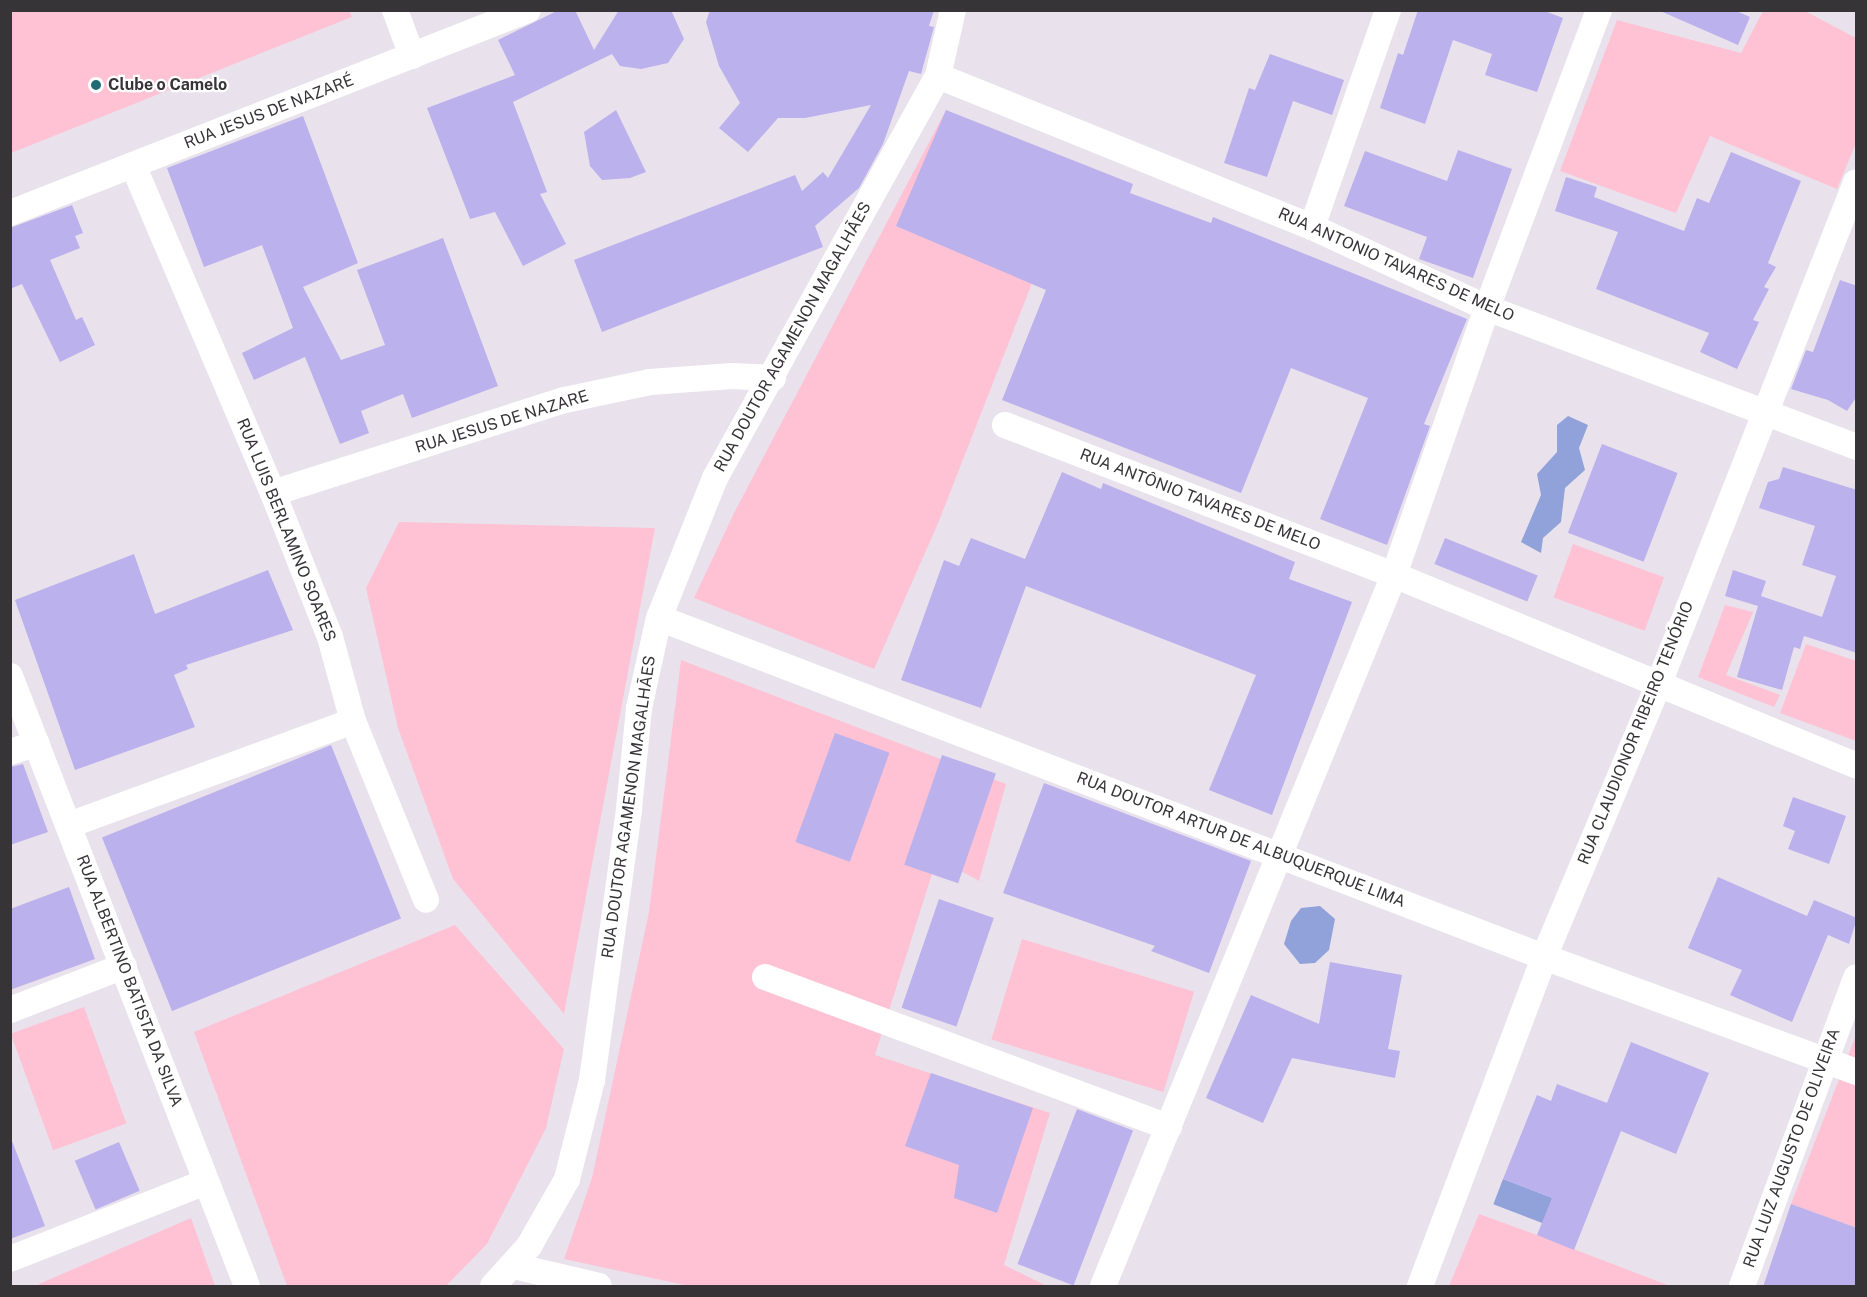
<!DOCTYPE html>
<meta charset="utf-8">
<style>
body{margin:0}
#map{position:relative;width:1867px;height:1297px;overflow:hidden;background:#e9e2ec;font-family:"Public Sans",sans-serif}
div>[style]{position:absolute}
.green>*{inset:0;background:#fec2d4;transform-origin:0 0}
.water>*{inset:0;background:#90a2d9;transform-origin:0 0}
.building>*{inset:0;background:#bbb1ec;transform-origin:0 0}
.street>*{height:26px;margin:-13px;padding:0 13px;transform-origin:13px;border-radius:13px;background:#fff}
.dots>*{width:16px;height:16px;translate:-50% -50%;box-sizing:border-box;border:3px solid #fff;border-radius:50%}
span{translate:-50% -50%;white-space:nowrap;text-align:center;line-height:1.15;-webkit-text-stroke:4.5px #fff;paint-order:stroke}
.poi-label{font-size:16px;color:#373438;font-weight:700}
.left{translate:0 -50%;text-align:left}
.street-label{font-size:16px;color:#373438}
.frame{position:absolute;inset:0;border:12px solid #373438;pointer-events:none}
</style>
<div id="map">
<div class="green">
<i style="clip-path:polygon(11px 10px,349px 10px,352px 17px,11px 153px)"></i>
<i style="clip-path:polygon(1763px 11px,1805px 11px,1856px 38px,1856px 143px,1837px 189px,1710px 136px,1676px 213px,1560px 171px,1617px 20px,1741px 53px)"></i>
<i style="clip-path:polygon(946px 110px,1077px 168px,939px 521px,874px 669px,694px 598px,734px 513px)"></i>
<i style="clip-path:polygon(399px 522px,655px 528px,564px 1014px,453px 879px,398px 728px,366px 588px)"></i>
<i style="left:1573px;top:544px;width:97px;height:57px;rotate:20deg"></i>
<i style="clip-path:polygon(1725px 605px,1753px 612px,1726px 675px,1780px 695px,1774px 707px,1698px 677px)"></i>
<i style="clip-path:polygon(1806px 644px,1856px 661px,1856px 741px,1780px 713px)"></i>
<i style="clip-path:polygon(681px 660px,1006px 784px,979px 881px,937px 858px,875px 1055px,1050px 1113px,1004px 1265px,1047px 1286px,689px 1286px,564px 1259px,592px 1178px,649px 912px)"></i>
<i style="clip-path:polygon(455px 925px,564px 1049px,546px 1128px,487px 1244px,446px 1286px,287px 1286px,194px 1032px)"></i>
<i style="left:1022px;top:939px;width:180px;height:105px;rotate:17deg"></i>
<i style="left:84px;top:1007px;width:124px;height:78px;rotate:70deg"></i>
<i style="clip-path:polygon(1856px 1035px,1856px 1228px,1791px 1204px)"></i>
<i style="clip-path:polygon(1479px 1214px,1537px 1235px,1670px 1286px,1449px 1286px)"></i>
<i style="clip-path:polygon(191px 1218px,215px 1286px,40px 1286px,39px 1284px)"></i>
</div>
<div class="water">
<i style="clip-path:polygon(1568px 416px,1588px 425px,1579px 448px,1585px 470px,1565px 488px,1561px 522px,1543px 538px,1541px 553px,1521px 542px,1541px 495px,1537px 474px,1557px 452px,1557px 425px)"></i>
<i style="clip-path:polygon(1320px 906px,1335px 919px,1329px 950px,1315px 963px,1300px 964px,1284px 944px,1291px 921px,1301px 908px)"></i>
<i style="left:1503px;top:1179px;width:53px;height:27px;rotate:21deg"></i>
</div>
<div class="building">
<i style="clip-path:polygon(559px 10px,575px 10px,594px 50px,619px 10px,671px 10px,684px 39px,668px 63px,641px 69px,620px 66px,612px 54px,513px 102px,547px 192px,540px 194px,566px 244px,523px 266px,495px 212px,470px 219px,427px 108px,515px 75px,498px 40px)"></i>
<i style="clip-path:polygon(710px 10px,934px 10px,929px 26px,934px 27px,921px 74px,909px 71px,883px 144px,859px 188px,815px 226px,823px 247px,602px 332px,574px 260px,795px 175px,802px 191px,823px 172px,828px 178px,871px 105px,805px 118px,778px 118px,748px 152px,719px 128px,740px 103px,719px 66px,706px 22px)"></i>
<i style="clip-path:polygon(1418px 10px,1542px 10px,1563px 18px,1537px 92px,1485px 75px,1492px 54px,1453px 40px,1425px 124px,1380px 108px,1398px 53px,1403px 55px)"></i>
<i style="clip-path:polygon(1658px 10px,1734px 10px,1750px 17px,1738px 45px)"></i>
<i style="clip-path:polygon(1270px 54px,1344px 80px,1332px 115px,1293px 101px,1267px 177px,1224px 163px,1249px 88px,1255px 90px)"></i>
<i style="clip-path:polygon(616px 110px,646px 172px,630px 178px,602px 180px,590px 166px,584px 132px)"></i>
<i style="clip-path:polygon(946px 110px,1133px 184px,1130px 193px,1211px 223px,1213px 217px,1467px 319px,1424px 424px,1430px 426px,1387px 545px,1320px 519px,1368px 398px,1291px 368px,1241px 493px,1002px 400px,1046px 290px,896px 226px)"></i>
<i style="clip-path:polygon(303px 116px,358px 263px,303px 287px,341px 360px,385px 345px,357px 270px,443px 238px,498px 386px,412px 418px,403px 394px,361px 411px,369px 433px,340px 444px,305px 357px,254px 380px,242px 353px,293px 328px,262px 245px,204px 267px,167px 168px)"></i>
<i style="clip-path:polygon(1458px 150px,1512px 169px,1473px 278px,1419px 259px,1427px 237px,1344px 206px,1365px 151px,1447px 181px)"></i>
<i style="clip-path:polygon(1731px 152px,1801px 181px,1768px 263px,1776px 267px,1764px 287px,1769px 289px,1753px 320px,1759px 322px,1737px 369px,1700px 352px,1709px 333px,1596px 289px,1618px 232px,1555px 211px,1566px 177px,1597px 187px,1594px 197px,1684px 231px,1697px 198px,1709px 203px)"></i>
<i style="clip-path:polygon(72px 205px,83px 233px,75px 236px,80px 248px,50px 260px,76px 320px,82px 317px,95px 345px,60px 362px,22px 284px,10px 289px,10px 228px)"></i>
<i style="clip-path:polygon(1840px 280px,1857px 286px,1857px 396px,1847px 411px,1828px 400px,1791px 389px,1806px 350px,1813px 352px)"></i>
<i style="left:1602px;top:444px;width:81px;height:95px;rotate:21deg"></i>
<i style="clip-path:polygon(1783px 467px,1857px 490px,1857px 653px,1804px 636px,1800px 649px,1794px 647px,1782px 690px,1737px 677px,1758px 606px,1725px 596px,1733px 570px,1766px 581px,1761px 596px,1822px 617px,1836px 576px,1802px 565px,1815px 526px,1759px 508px,1768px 482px,1779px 479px)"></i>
<i style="clip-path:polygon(1062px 472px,1101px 489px,1103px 483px,1295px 562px,1289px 579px,1352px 602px,1272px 815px,1209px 790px,1256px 675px,1026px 586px,981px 708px,901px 680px,944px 560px,959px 566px,971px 538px,1025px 559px)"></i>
<i style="left:1445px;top:538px;width:100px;height:28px;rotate:22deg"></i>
<i style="clip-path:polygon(134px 554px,155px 614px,268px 570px,293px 630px,186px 665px,188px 669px,174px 675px,195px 727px,75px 770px,15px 600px)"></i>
<i style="left:835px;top:733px;width:58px;height:116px;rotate:20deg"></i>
<i style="left:331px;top:745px;width:187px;height:247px;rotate:68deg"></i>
<i style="left:942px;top:755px;width:57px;height:116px;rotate:19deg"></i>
<i style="clip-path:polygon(23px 764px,48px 832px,10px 845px,10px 767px)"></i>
<i style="clip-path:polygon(1044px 783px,1251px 861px,1209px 973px,1151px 951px,1155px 946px,1003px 893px)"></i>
<i style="clip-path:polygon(1793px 797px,1846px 816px,1829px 864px,1788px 849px,1795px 831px,1783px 826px)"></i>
<i style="clip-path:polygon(1718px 877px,1807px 916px,1814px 900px,1857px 918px,1849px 944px,1828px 935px,1792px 1022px,1730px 995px,1742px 970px,1688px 948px)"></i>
<i style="clip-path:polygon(69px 887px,95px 959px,10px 990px,10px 909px)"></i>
<i style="left:939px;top:899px;width:58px;height:115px;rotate:19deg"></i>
<i style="clip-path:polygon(1330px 962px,1402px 975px,1388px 1049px,1400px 1051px,1395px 1078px,1292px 1058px,1263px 1123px,1206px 1098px,1251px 995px,1319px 1024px)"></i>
<i style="clip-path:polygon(1631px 1042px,1709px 1073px,1676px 1154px,1621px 1131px,1574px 1250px,1537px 1235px,1552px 1198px,1503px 1179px,1537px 1095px,1551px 1101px,1557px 1084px,1607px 1103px)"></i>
<i style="clip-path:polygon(931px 1073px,1033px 1108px,997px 1213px,954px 1198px,959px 1165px,905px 1146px)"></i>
<i style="left:1077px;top:1109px;width:60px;height:166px;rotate:21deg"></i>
<i style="clip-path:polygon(12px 1141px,45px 1226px,10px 1239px,10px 1142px)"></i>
<i style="left:119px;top:1142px;width:53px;height:48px;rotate:67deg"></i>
<i style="clip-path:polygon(1791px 1204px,1857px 1228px,1857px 1287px,1763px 1287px)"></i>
</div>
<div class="street">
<i style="left:395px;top:10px;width:49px;rotate:69.7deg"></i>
<i style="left:938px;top:76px;width:403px;rotate:22deg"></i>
<i style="left:1312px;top:227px;width:193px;rotate:24.8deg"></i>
<i style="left:1487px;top:308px;width:394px;rotate:20.6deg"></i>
<i style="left:133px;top:165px;width:357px;rotate:66.9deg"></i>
<i style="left:273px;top:493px;width:155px;rotate:68.4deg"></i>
<i style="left:330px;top:637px;width:87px;rotate:74.7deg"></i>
<i style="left:353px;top:721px;width:193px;rotate:67.8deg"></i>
<i style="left:10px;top:213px;width:556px;rotate:-21.4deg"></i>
<i style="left:1312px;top:227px;width:230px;rotate:-70.7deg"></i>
<i style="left:1005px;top:425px;width:417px;rotate:21.1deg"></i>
<i style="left:1394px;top:575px;width:500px;rotate:22.4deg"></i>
<i style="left:273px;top:493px;width:306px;rotate:-17.7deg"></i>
<i style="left:565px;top:400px;width:87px;rotate:-12deg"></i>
<i style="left:650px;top:382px;width:82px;rotate:-4.2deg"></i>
<i style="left:732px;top:376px;width:41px;rotate:2.8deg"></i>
<i style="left:659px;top:618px;width:948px;rotate:20.96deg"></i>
<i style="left:1544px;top:957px;width:333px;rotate:20.2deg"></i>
<i style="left:10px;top:676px;width:654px;rotate:68.77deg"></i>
<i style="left:10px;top:752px;width:28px;rotate:-18deg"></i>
<i style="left:69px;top:825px;width:302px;rotate:-20.1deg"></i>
<i style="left:765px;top:977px;width:431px;rotate:20.4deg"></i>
<i style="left:10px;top:1010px;width:122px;rotate:-21.1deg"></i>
<i style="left:10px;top:1259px;width:210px;rotate:-21.5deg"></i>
<i style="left:514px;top:1266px;width:87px;rotate:13.2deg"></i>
<i style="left:493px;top:1286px;width:54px;rotate:-48deg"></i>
<i style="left:529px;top:1246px;width:77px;rotate:-60.4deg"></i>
<i style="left:567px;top:1179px;width:102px;rotate:-75.8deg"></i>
<i style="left:592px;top:1080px;width:274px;rotate:-82.2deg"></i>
<i style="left:629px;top:809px;width:101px;rotate:-84.3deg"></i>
<i style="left:639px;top:708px;width:92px;rotate:-77.5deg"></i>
<i style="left:659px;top:618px;width:151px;rotate:-68.2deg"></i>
<i style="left:715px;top:478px;width:460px;rotate:-61deg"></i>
<i style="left:938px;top:76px;width:68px;rotate:-77.2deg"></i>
<i style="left:1103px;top:1286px;width:768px;rotate:-67.74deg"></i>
<i style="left:1394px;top:575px;width:283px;rotate:-70.8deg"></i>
<i style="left:1487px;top:308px;width:318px;rotate:-69.4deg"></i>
<i style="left:1420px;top:1286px;width:352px;rotate:-69.3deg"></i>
<i style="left:1544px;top:957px;width:294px;rotate:-67.2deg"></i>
<i style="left:1658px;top:686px;width:541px;rotate:-68.55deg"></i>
<i style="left:1742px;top:1286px;width:329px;rotate:-69.7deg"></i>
</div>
<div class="dots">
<i style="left:96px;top:85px;background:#216c74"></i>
</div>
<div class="poi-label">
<span class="left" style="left:108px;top:85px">Clube o Camelo</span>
</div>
<div class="street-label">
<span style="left:269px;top:112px;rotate:-21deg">RUA JESUS DE NAZARÉ</span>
<span style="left:1396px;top:265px;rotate:24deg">RUA ANTONIO TAVARES DE MELO</span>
<span style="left:793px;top:337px;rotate:-61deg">RUA DOUTOR AGAMENON MAGALHÃES</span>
<span style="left:502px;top:422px;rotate:-17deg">RUA JESUS DE NAZARE</span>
<span style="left:1200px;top:500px;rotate:21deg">RUA ANTÔNIO TAVARES DE MELO</span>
<span style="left:286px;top:530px;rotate:68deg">RUA LUIS BERLAMINO SOARES</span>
<span style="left:1636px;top:733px;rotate:-68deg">RUA CLAUDIONOR RIBEIRO TENÓRIO</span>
<span style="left:629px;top:807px;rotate:-82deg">RUA DOUTOR AGAMENON MAGALHÃES</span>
<span style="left:1241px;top:840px;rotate:21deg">RUA DOUTOR ARTUR DE ALBUQUERQUE LIMA</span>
<span style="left:129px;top:981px;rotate:69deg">RUA ALBERTINO BATISTA DA SILVA</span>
<span style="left:1792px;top:1148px;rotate:-70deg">RUA LUIZ AUGUSTO DE OLIVEIRA</span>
</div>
<div class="frame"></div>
</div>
